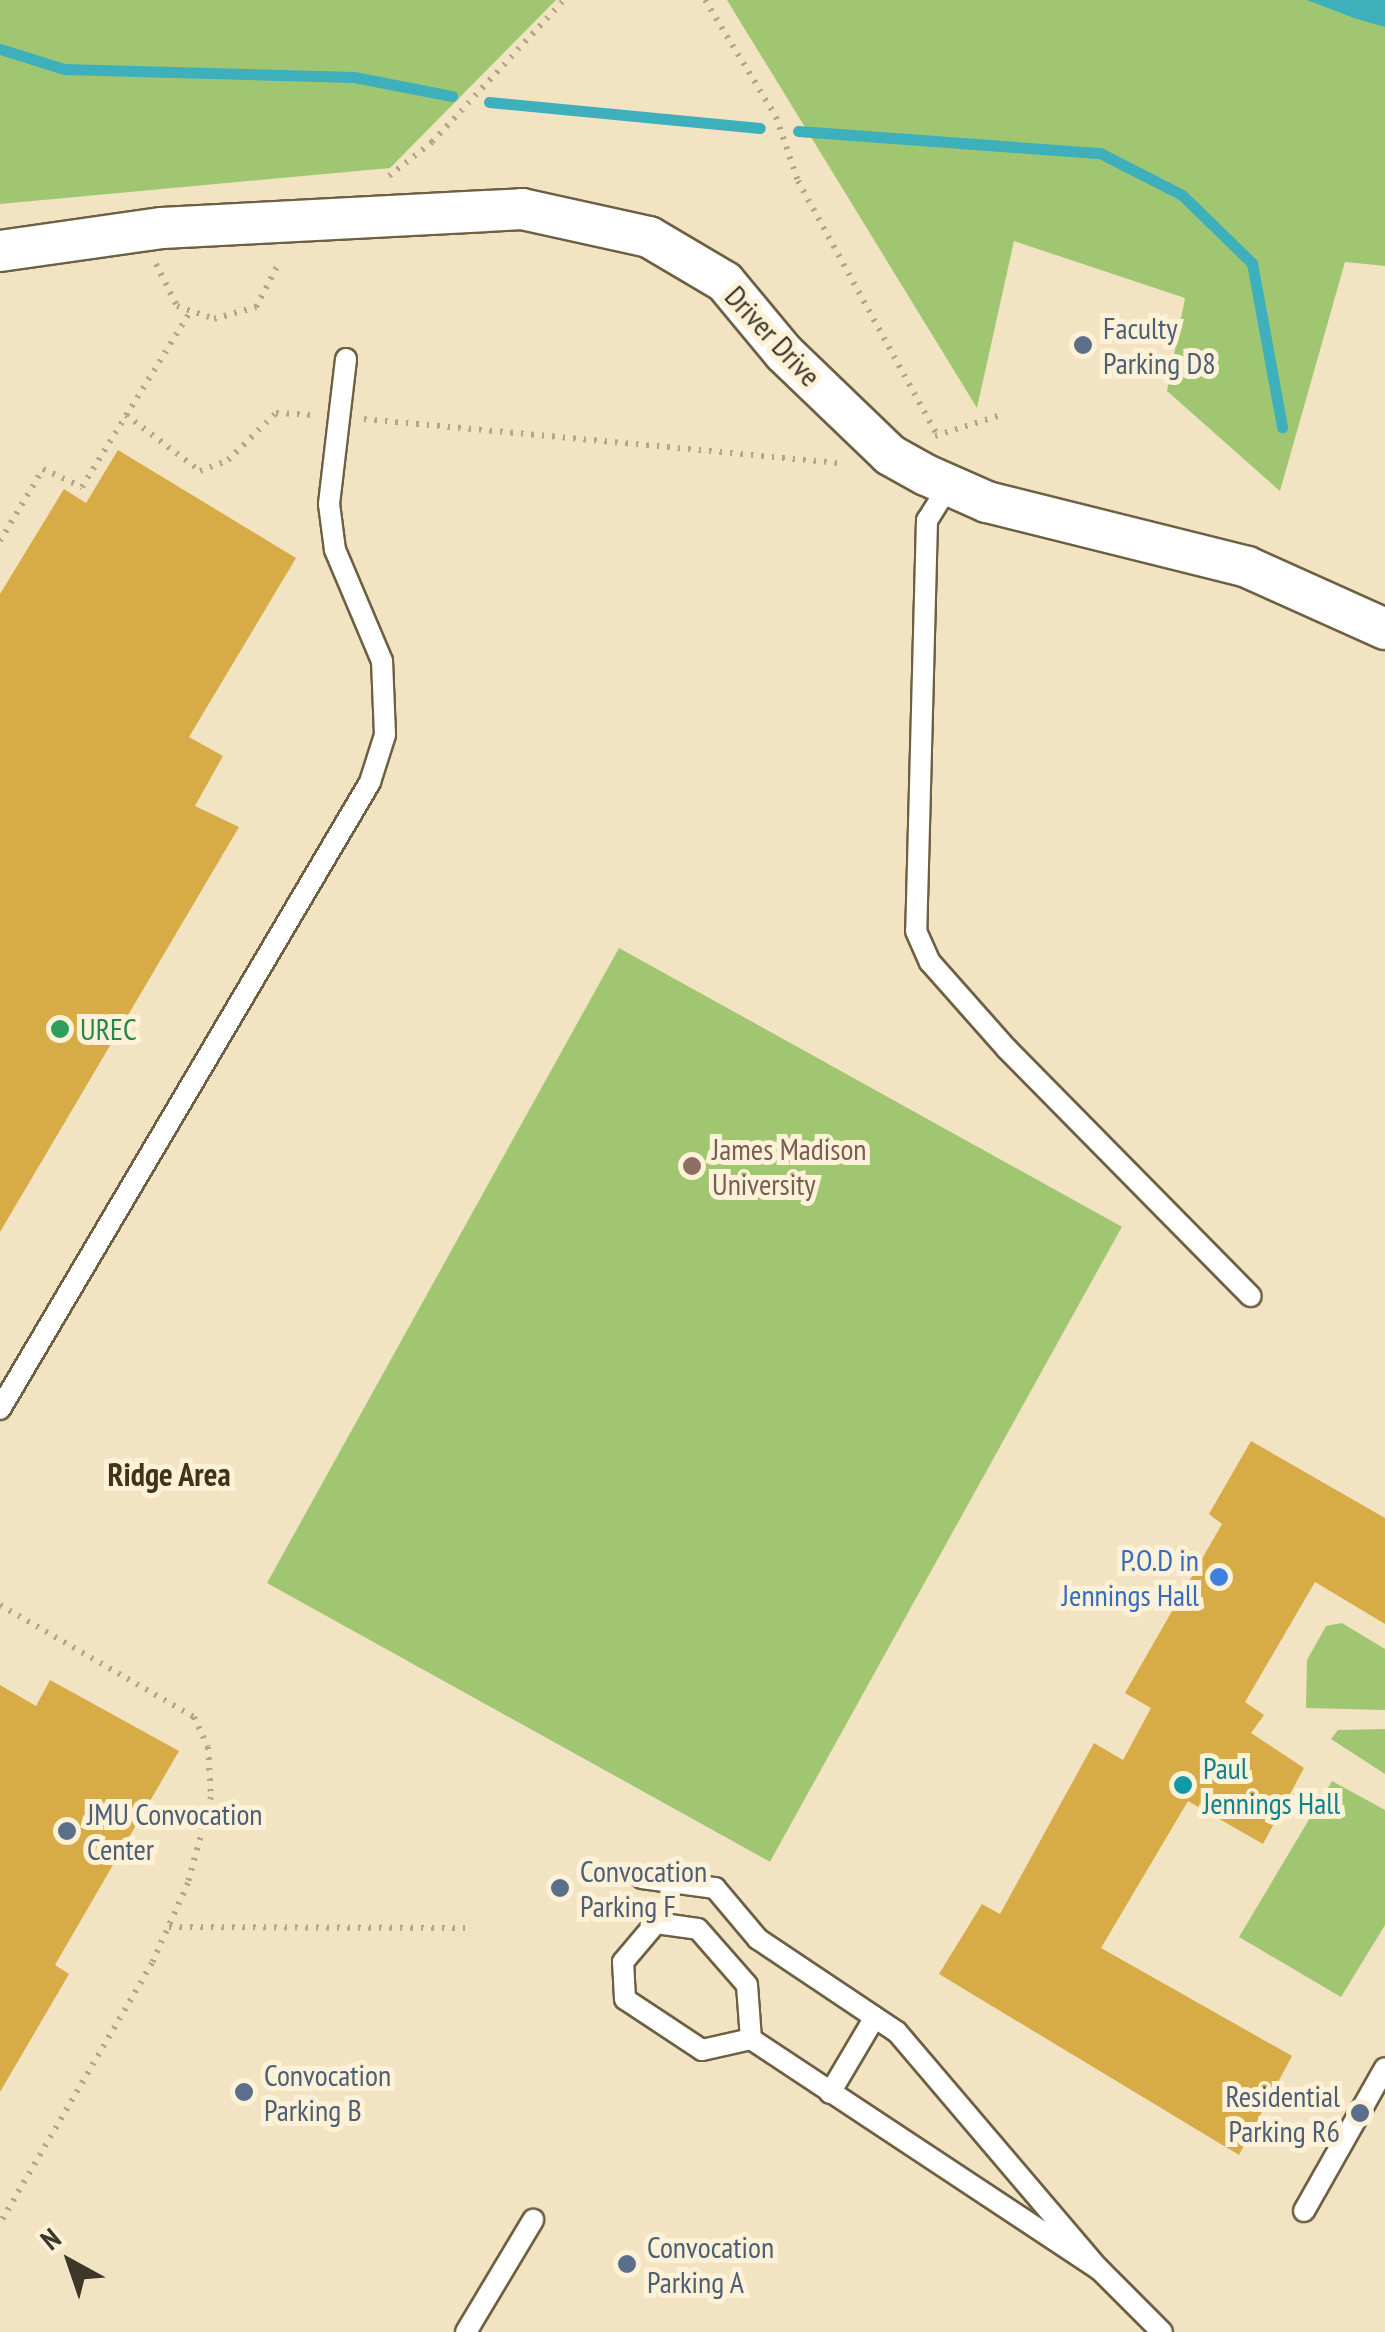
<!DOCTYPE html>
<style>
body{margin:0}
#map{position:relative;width:1385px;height:2332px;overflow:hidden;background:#f2e3c3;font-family:"PT Sans Narrow",sans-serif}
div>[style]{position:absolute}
.green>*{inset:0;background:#a1c672;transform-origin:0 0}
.water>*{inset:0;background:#3db0bb}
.stream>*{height:11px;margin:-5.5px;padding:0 5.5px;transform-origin:5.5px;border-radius:5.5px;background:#3db0bb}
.building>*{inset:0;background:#d7ac47}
.path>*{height:6px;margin-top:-3px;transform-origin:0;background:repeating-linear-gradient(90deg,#b2a68d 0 2.5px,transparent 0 10.5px)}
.roads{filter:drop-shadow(2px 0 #6d6043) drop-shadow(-2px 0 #6d6043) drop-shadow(0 2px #6d6043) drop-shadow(0 -2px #6d6043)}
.service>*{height:20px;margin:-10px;padding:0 10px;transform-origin:10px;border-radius:10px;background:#fff}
.minor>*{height:40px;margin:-20px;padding:0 20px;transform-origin:20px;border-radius:20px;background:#fff}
.dots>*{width:28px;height:28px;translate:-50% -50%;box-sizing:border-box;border:5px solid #fdf1d7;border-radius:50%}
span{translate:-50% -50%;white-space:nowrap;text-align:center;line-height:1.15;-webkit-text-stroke:10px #fdf1d7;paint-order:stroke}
.service-label{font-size:30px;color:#4e5e75}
.left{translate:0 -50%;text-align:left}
.right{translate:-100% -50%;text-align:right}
.street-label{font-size:30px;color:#3d372a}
.leisure-label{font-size:30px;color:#27864d}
.education-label{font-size:30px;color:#785e54}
.shop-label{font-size:30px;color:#366cbe}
.culture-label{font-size:30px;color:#0d838f}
.neighbourhood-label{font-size:32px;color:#403318;font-weight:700}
.north{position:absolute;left:20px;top:2212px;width:100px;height:100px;-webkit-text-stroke:8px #fdf1d7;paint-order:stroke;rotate:320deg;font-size:28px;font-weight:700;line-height:40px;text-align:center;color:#3d372a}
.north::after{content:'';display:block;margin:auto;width:35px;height:45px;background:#3d372a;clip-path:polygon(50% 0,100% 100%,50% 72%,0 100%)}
</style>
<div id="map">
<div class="green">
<i style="clip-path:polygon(0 0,556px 0,390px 168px,0 204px)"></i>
<i style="clip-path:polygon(727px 0,1385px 0,1385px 266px,1345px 262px,1280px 491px,1167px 391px,1185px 298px,1014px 241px,977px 408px)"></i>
<i style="left:619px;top:948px;width:575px;height:726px;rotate:29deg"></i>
<i style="clip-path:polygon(1342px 1623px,1385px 1649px,1385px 1710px,1306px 1708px,1307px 1660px,1326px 1626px)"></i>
<i style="clip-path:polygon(1385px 1729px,1385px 1774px,1331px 1739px,1338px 1730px)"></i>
<i style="clip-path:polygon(1332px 1781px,1385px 1810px,1385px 1925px,1341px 1997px,1239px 1937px)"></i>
</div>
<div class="water">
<i style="clip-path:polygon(1307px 0,1385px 0,1385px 27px,1354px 18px)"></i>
</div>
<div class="stream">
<i style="left:0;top:49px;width:67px;rotate:17.4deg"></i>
<i style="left:64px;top:69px;width:290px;rotate:1.6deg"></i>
<i style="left:354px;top:77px;width:100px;rotate:11deg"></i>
<i style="left:489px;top:102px;width:272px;rotate:5.5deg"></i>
<i style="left:798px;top:131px;width:303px;rotate:4.2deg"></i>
<i style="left:1100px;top:153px;width:92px;rotate:27.1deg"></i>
<i style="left:1182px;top:195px;width:98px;rotate:44.2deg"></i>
<i style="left:1252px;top:263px;width:167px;rotate:79.6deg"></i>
</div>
<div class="building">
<i style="clip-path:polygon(118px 450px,296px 558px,189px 737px,223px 756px,195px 806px,239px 827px,0 1232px,0 594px,64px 489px,86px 503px)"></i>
<i style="clip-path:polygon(1251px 1441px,1385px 1518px,1385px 1624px,1315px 1582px,1245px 1702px,1264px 1715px,1251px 1733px,1304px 1768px,1263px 1844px,1188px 1801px,1101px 1948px,1292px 2056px,1239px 2155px,939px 1974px,982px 1904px,1000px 1914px,1094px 1743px,1123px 1760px,1151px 1708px,1125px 1693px,1222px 1524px,1209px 1514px)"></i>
<i style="clip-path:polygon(50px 1680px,179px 1751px,55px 1965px,69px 1974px,0 2092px,0 1685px,36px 1706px)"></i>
</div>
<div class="path">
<i style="left:705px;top:0;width:137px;rotate:58.7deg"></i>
<i style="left:776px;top:117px;width:68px;rotate:71deg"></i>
<i style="left:798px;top:181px;width:290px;rotate:61.3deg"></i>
<i style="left:389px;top:176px;width:55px;rotate:-38.3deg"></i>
<i style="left:432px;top:142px;width:194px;rotate:-47.1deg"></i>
<i style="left:156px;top:264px;width:47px;rotate:63.4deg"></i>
<i style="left:177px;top:306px;width:39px;rotate:19deg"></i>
<i style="left:214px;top:319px;width:44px;rotate:-15.9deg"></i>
<i style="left:256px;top:307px;width:50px;rotate:-62.4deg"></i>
<i style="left:126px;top:415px;width:93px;rotate:37.1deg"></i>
<i style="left:200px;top:471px;width:30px;rotate:-21deg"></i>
<i style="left:228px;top:460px;width:67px;rotate:-44.4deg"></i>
<i style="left:276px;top:413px;width:39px;rotate:3deg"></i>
<i style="left:364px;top:419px;width:483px;rotate:5.3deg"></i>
<i style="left:935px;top:436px;width:66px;rotate:-17.6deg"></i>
<i style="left:0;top:541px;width:84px;rotate:-59.2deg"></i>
<i style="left:43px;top:469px;width:43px;rotate:24.8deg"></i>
<i style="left:82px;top:487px;width:203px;rotate:-58.3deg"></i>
<i style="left:0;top:1605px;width:224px;rotate:30deg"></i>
<i style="left:194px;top:1717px;width:33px;rotate:65deg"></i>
<i style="left:208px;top:1747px;width:50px;rotate:86.6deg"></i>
<i style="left:211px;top:1797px;width:89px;rotate:105deg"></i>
<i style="left:188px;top:1883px;width:88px;rotate:114.2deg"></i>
<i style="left:152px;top:1963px;width:301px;rotate:120.3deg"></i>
<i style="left:169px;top:1927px;width:296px;rotate:0.2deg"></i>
</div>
<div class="roads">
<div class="service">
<i style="left:948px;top:487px;width:39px;rotate:122deg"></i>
<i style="left:927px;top:520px;width:411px;rotate:91.5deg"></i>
<i style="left:916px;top:931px;width:34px;rotate:66deg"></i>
<i style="left:930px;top:962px;width:116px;rotate:48.5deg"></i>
<i style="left:1007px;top:1049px;width:347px;rotate:45.4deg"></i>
<i style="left:0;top:1409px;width:728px;rotate:-59.45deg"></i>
<i style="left:370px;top:782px;width:49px;rotate:-72.3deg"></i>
<i style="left:385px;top:735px;width:74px;rotate:-92.3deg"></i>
<i style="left:382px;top:661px;width:121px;rotate:-112.9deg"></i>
<i style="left:335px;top:550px;width:46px;rotate:-97.4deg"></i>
<i style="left:329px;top:504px;width:146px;rotate:-83.3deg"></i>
<i style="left:642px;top:1878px;width:74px;rotate:7.8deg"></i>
<i style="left:715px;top:1888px;width:67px;rotate:49.9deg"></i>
<i style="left:758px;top:1939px;width:167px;rotate:33.8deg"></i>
<i style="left:897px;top:2032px;width:311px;rotate:49.6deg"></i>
<i style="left:1099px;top:2269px;width:89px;rotate:45deg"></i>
<i style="left:751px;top:2039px;width:50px;rotate:167.3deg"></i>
<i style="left:702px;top:2050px;width:92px;rotate:-146.5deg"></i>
<i style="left:625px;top:1999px;width:37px;rotate:-93deg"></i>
<i style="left:623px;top:1962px;width:51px;rotate:-49.8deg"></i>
<i style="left:656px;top:1923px;width:42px;rotate:8.1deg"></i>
<i style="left:698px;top:1929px;width:74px;rotate:48.8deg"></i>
<i style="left:747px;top:1985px;width:54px;rotate:85.8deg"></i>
<i style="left:751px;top:2039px;width:417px;rotate:33.5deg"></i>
<i style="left:830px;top:2093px;width:88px;rotate:-59.4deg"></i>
<i style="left:1304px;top:2211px;width:164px;rotate:-60.5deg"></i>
<i style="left:466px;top:2332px;width:131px;rotate:-59.1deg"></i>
</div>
<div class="minor">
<i style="left:0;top:251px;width:164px;rotate:-8.1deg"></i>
<i style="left:162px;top:228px;width:361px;rotate:-3deg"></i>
<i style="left:522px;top:209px;width:130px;rotate:12.4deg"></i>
<i style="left:649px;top:237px;width:88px;rotate:30.6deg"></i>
<i style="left:725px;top:282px;width:92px;rotate:50.3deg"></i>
<i style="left:784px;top:353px;width:147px;rotate:43.9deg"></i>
<i style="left:890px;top:455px;width:41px;rotate:29.1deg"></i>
<i style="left:926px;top:475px;width:67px;rotate:23.9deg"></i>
<i style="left:987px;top:502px;width:268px;rotate:14deg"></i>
<i style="left:1247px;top:567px;width:151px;rotate:24.2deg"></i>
</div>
</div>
<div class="dots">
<i style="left:1083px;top:345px;background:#5c6f8a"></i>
<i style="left:60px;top:1029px;background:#2e9e5b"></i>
<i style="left:692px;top:1166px;background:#8d6e63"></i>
<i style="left:1219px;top:1577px;background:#3f7fe0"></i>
<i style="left:1183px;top:1785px;background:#0f9aa8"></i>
<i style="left:67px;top:1831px;background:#5c6f8a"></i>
<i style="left:560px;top:1888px;background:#5c6f8a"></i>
<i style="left:244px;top:2092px;background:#5c6f8a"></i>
<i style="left:1360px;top:2113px;background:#5c6f8a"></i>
<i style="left:627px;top:2264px;background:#5c6f8a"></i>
</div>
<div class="service-label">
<span class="left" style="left:1103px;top:345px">Faculty<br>Parking D8</span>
<span class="left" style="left:87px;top:1831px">JMU Convocation<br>Center</span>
<span class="left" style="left:580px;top:1888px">Convocation<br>Parking F</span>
<span class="left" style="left:264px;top:2092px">Convocation<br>Parking B</span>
<span class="right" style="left:1340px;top:2113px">Residential<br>Parking R6</span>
<span class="left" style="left:647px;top:2264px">Convocation<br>Parking A</span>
</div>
<div class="street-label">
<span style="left:773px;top:336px;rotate:47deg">Driver Drive</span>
</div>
<div class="leisure-label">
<span class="left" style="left:80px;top:1029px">UREC</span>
</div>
<div class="education-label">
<span class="left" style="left:712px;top:1166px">James Madison<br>University</span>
</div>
<div class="shop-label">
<span class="right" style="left:1199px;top:1577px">P.O.D in<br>Jennings Hall</span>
</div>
<div class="culture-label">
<span class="left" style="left:1203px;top:1785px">Paul<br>Jennings Hall</span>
</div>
<div class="neighbourhood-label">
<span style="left:169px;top:1474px">Ridge Area</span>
</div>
<div class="north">N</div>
</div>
